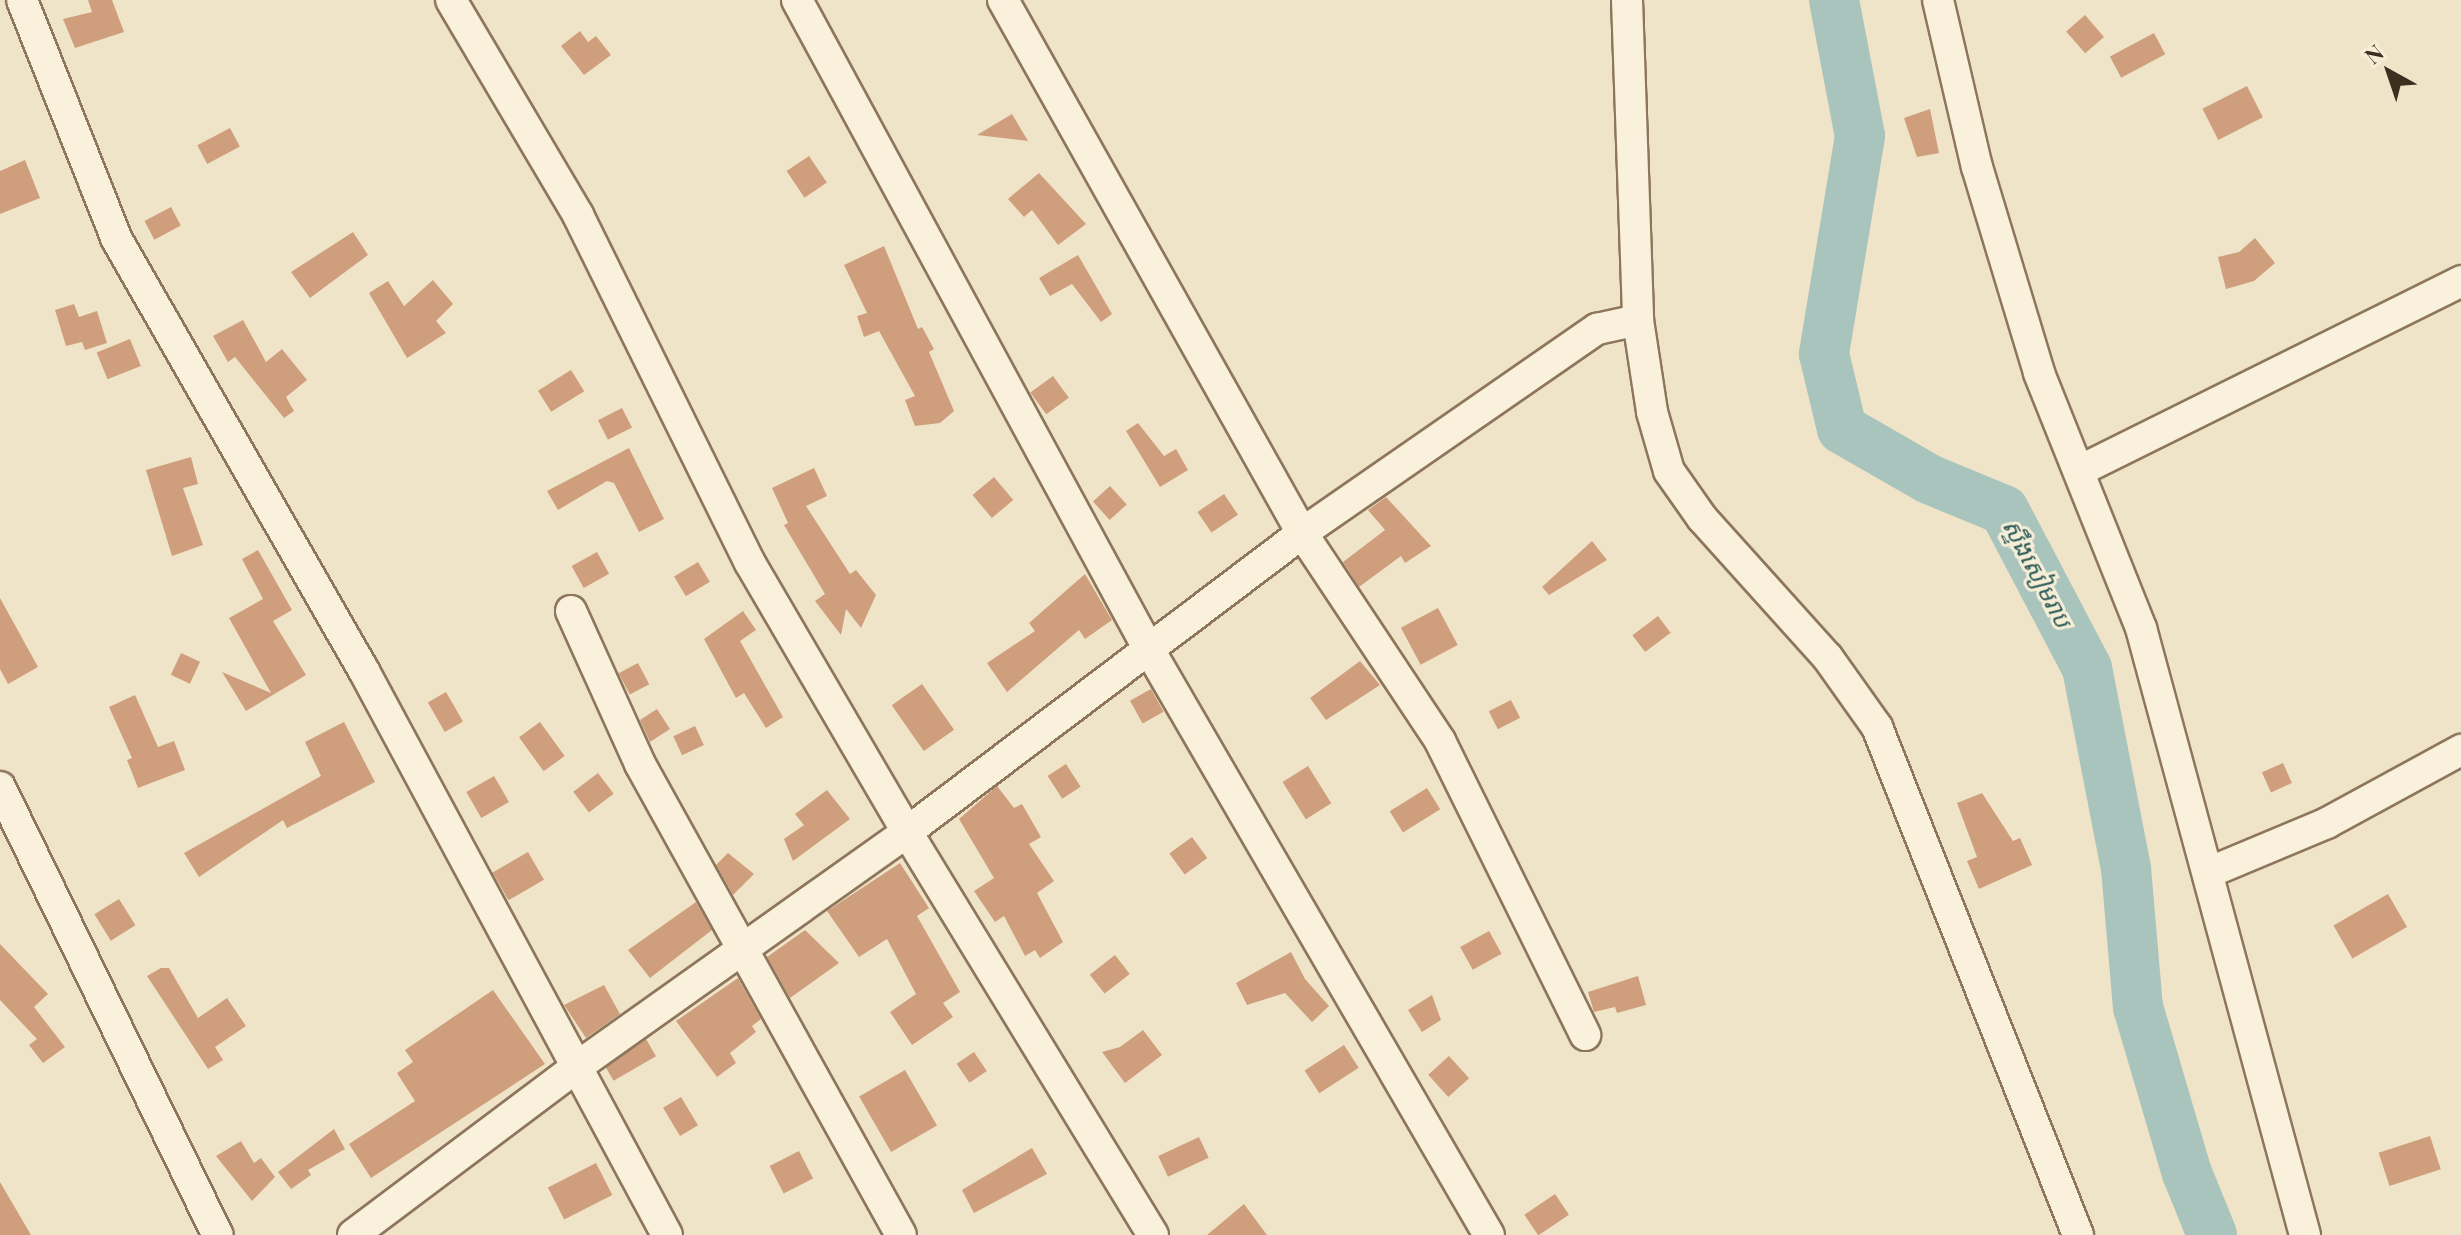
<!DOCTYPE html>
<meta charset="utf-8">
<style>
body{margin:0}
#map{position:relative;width:2461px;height:1235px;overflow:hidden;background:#f0e4c8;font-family:"Playfair Display","Noto Sans Khmer",serif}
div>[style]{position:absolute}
.river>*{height:50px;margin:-25px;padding:0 25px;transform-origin:25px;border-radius:25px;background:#a9c4bc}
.building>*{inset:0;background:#cf9f7d;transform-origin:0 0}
.roads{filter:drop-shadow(2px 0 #8d765c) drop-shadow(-2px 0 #8d765c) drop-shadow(0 2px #8d765c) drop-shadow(0 -2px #8d765c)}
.minor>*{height:30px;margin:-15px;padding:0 15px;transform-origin:15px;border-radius:15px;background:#faf1dc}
span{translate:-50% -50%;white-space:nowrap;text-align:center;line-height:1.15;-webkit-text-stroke:6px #f7eed8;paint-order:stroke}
.water-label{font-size:24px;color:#2f5d5a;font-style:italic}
.north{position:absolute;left:2349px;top:32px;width:80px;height:80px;-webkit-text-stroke:6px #f7eed8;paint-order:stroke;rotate:320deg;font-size:22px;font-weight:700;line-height:32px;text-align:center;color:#3d2e20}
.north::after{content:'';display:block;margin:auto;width:28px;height:36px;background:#3d2e20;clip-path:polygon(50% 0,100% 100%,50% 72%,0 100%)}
</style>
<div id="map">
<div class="river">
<i style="left:1834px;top:0;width:138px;rotate:79.2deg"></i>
<i style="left:1860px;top:136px;width:221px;rotate:99.4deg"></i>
<i style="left:1824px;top:354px;width:77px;rotate:76.5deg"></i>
<i style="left:1842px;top:429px;width:100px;rotate:29.9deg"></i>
<i style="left:1929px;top:479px;width:81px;rotate:22.5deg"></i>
<i style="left:2004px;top:510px;width:178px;rotate:62.3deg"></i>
<i style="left:2087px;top:668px;width:204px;rotate:79deg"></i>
<i style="left:2126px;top:868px;width:140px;rotate:85.1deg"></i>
<i style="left:2138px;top:1007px;width:173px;rotate:73.6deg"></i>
<i style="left:2187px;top:1173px;width:67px;rotate:68deg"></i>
</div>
<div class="building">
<i style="clip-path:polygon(88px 0,112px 0,124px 32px,75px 48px,63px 19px,92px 12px)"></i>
<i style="left:2085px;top:15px;width:29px;height:25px;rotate:49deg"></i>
<i style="clip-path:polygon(580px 31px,588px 42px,596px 36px,611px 55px,584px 75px,561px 46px)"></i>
<i style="left:2154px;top:33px;width:24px;height:50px;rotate:62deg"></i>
<i style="left:2247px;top:86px;width:35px;height:50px;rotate:63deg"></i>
<i style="clip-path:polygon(1930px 109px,1939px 153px,1917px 157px,1904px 118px)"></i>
<i style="clip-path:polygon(1012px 114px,1028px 141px,977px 135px)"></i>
<i style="left:230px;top:128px;width:21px;height:37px;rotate:62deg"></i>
<i style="left:809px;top:156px;width:32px;height:27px;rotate:56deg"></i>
<i style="clip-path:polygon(25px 160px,40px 198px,0 214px,0 171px)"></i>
<i style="clip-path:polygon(1039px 173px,1086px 224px,1058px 245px,1032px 210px,1024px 217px,1008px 199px)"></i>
<i style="left:171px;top:207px;width:21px;height:30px;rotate:62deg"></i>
<i style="clip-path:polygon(353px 232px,368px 255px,310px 298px,291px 272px)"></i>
<i style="clip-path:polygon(2255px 238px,2275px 263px,2254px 281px,2226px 289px,2218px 257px,2239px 252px)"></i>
<i style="clip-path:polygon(884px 246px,918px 329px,922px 327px,934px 349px,929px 352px,954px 411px,940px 423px,915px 426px,905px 400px,915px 396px,879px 331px,864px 337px,857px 316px,867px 313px,844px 265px)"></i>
<i style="clip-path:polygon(1078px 255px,1112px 314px,1101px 322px,1072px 284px,1050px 296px,1039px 278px)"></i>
<i style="clip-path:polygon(433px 280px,453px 304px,436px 321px,446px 333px,407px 358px,369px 293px,388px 281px,404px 306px)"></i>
<i style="clip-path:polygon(74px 304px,79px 317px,97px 311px,107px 343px,85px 350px,82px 342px,66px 346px,55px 310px)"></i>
<i style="clip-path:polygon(243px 320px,266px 362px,282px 349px,307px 380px,286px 397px,294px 411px,284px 418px,235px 357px,228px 362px,213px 336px)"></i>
<i style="left:130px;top:339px;width:29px;height:36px;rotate:68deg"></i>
<i style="left:571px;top:370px;width:25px;height:39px;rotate:58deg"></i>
<i style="left:1053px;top:376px;width:27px;height:28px;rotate:54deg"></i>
<i style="left:622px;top:408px;width:22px;height:27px;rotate:63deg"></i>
<i style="clip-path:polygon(1138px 423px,1164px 456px,1176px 449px,1188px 470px,1160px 487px,1126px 431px)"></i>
<i style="clip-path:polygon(629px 448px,664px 519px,639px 532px,614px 483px,607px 481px,558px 510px,547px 491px)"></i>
<i style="clip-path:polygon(191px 457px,198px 484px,183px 488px,203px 545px,172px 556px,146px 470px)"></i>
<i style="clip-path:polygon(814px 468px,827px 496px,806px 506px,850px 574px,856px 570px,876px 595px,861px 628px,846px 609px,841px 635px,815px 601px,825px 594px,784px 525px,788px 523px,772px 488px)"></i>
<i style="left:994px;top:477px;width:30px;height:28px;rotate:50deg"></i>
<i style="left:1110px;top:486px;width:25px;height:23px;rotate:48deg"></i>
<i style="left:1224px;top:494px;width:25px;height:32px;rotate:56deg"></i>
<i style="clip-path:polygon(1386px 497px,1431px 546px,1405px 563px,1401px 556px,1359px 587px,1343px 562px,1385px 530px,1368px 510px)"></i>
<i style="clip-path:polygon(1592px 541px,1607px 560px,1549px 595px,1542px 587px)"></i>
<i style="clip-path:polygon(258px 550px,292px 610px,273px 621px,306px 675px,246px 711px,222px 672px,271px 693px,229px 618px,263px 599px,242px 559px)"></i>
<i style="left:597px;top:552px;width:25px;height:29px;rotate:61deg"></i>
<i style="left:698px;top:562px;width:23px;height:28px;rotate:59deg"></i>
<i style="clip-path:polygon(1085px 574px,1112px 620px,1085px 639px,1079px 630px,1007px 692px,987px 663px,1035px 631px,1029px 623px)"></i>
<i style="clip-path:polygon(0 598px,38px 667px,8px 684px,0 669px)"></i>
<i style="left:1438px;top:608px;width:42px;height:42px;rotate:62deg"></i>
<i style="clip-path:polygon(743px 611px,756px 630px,740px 641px,783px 717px,766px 728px,744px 693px,736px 698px,704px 639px)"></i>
<i style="left:1658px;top:616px;width:21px;height:32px;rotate:53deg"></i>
<i style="left:181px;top:653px;width:21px;height:24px;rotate:25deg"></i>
<i style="clip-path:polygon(1360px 661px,1380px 685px,1326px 720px,1310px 698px)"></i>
<i style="left:638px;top:663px;width:24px;height:22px;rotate:62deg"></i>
<i style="left:922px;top:684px;width:56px;height:37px;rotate:55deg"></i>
<i style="left:1151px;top:689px;width:26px;height:24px;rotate:61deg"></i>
<i style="left:446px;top:692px;width:34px;height:21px;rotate:60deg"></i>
<i style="clip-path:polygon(135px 695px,158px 747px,174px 741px,185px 770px,138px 788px,127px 760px,132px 758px,109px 707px)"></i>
<i style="left:1511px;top:700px;width:20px;height:25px;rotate:63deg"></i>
<i style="clip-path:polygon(657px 709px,670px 729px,650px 742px,640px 720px)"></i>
<i style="clip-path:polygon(344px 722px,375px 782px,287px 828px,283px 820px,199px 877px,184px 853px,321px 776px,305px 742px)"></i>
<i style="left:540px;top:722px;width:42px;height:26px;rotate:54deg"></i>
<i style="left:695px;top:726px;width:21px;height:24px;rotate:65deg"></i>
<i style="left:2283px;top:763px;width:22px;height:23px;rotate:66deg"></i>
<i style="left:1066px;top:764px;width:27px;height:22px;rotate:57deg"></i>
<i style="left:1308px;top:766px;width:44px;height:30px;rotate:58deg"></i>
<i style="left:598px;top:773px;width:26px;height:31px;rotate:53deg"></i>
<i style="left:494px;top:776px;width:30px;height:32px;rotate:60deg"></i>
<i style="clip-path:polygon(997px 786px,1014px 808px,1022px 804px,1041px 837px,1029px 844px,1054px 881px,1037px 893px,1063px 942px,1040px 958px,1035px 950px,1025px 956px,1004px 916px,995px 922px,974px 891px,994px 878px,959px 819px)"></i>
<i style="left:1427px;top:788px;width:25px;height:44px;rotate:58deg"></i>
<i style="clip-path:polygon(827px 790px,850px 819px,793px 861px,784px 839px,804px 825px,795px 814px)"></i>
<i style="clip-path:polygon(1982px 793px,2013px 841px,2020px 838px,2032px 865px,1979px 889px,1967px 861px,1977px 857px,1957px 803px)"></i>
<i style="left:1192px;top:837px;width:26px;height:28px;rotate:54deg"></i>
<i style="left:528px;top:852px;width:32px;height:41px;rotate:60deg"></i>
<i style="clip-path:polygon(728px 853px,754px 874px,733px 895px,716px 865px)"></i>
<i style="clip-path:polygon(900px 863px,929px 908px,917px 916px,960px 992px,943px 1003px,953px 1017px,912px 1045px,890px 1012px,916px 994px,887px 939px,859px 957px,827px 911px)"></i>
<i style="left:2388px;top:894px;width:38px;height:63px;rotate:60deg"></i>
<i style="left:119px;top:899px;width:31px;height:29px;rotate:58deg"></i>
<i style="clip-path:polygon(696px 902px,712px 930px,650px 978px,628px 950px)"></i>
<i style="clip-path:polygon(805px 930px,839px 963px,790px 998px,767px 957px)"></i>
<i style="left:1489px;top:931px;width:26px;height:33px;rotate:61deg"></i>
<i style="clip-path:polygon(0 944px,48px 994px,34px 1007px,65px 1047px,43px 1063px,29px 1045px,37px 1039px,0 1000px)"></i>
<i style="clip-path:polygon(1291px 952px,1305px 979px,1329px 1006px,1312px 1022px,1285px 993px,1247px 1005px,1236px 983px)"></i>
<i style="left:1115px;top:955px;width:24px;height:32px;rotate:52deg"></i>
<i style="clip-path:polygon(161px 968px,169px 968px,198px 1018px,227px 998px,246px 1026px,215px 1047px,223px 1060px,208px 1069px,147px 976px)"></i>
<i style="clip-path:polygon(1638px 976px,1646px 1005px,1617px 1013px,1615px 1007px,1594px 1012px,1588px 992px)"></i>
<i style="clip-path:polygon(738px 978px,761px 1019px,752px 1026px,756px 1032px,730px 1053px,736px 1063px,717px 1077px,676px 1021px)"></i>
<i style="clip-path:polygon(604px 985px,620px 1014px,586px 1038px,564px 1005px)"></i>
<i style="clip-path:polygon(493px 990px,545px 1064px,371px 1178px,349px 1144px,415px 1101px,397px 1073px,413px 1062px,405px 1050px)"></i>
<i style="clip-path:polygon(1432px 995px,1441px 1020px,1422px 1032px,1408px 1010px)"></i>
<i style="clip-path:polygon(1143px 1030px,1162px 1055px,1125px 1083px,1102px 1052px,1120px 1047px)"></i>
<i style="left:646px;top:1039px;width:20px;height:49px;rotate:60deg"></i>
<i style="left:1344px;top:1045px;width:27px;height:47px;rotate:57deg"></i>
<i style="left:974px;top:1052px;width:23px;height:21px;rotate:56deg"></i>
<i style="left:1449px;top:1056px;width:30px;height:28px;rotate:48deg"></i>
<i style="left:905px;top:1070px;width:64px;height:53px;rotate:60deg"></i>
<i style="left:681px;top:1097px;width:33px;height:21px;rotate:59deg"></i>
<i style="clip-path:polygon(334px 1129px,345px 1149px,308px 1170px,311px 1175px,291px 1189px,278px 1172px)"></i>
<i style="left:2430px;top:1136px;width:35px;height:54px;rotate:72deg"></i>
<i style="left:1199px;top:1137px;width:23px;height:45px;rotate:65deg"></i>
<i style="clip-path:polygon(241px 1141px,254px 1163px,261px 1158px,275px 1177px,252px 1201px,216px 1156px)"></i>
<i style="clip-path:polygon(1032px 1148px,1047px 1174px,974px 1213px,962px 1190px)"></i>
<i style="left:799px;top:1151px;width:31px;height:33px;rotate:63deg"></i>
<i style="left:596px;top:1163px;width:36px;height:54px;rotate:63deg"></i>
<i style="clip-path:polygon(0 1182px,31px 1235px,0 1235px)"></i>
<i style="left:1555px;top:1194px;width:25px;height:37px;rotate:56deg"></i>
<i style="clip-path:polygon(1244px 1204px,1267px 1235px,1207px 1235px)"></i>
</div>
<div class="roads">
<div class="minor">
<i style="left:22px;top:0;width:256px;rotate:68.4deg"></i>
<i style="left:116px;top:238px;width:499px;rotate:60.2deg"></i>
<i style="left:364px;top:671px;width:640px;rotate:61.75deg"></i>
<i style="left:451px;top:0;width:250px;rotate:59.4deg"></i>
<i style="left:578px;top:215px;width:388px;rotate:63.7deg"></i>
<i style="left:750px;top:563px;width:311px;rotate:59.7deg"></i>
<i style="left:907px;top:832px;width:472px;rotate:58.6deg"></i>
<i style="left:797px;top:0;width:735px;rotate:61.55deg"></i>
<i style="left:1147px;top:646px;width:681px;rotate:59.86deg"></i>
<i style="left:1003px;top:0;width:611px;rotate:60.71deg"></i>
<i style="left:1302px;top:533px;width:250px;rotate:56.4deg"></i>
<i style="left:1440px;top:741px;width:328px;rotate:63.7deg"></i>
<i style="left:1627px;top:0;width:320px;rotate:88deg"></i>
<i style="left:1638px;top:320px;width:93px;rotate:81.3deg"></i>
<i style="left:1652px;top:412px;width:61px;rotate:73.9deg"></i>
<i style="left:1669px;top:471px;width:57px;rotate:54.9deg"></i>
<i style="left:1702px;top:518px;width:188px;rotate:48deg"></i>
<i style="left:1828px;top:658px;width:85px;rotate:54.6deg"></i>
<i style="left:1877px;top:727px;width:546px;rotate:68.41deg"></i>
<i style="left:1938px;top:0;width:171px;rotate:76.9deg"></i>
<i style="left:1977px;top:167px;width:215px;rotate:73.2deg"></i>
<i style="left:2039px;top:373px;width:275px;rotate:68.2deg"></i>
<i style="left:2141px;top:628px;width:629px;rotate:74.88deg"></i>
<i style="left:2079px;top:471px;width:427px;rotate:-26.4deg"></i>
<i style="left:571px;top:611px;width:168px;rotate:65.7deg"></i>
<i style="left:640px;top:764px;width:538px;rotate:61.01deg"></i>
<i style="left:0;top:787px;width:498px;rotate:64.1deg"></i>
<i style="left:2210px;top:872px;width:127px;rotate:-22.7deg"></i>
<i style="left:2327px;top:823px;width:153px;rotate:-28.6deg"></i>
<i style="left:353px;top:1235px;width:281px;rotate:-36.9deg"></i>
<i style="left:578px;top:1066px;width:404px;rotate:-35.4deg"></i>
<i style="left:907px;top:832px;width:495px;rotate:-37.1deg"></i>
<i style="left:1302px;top:533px;width:359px;rotate:-34.7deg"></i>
<i style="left:1597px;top:329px;width:42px;rotate:-12.4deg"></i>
</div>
</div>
<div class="water-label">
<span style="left:2038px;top:573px;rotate:62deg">ស្ទឹងសៀមរាប</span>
</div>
<div class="north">N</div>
</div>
